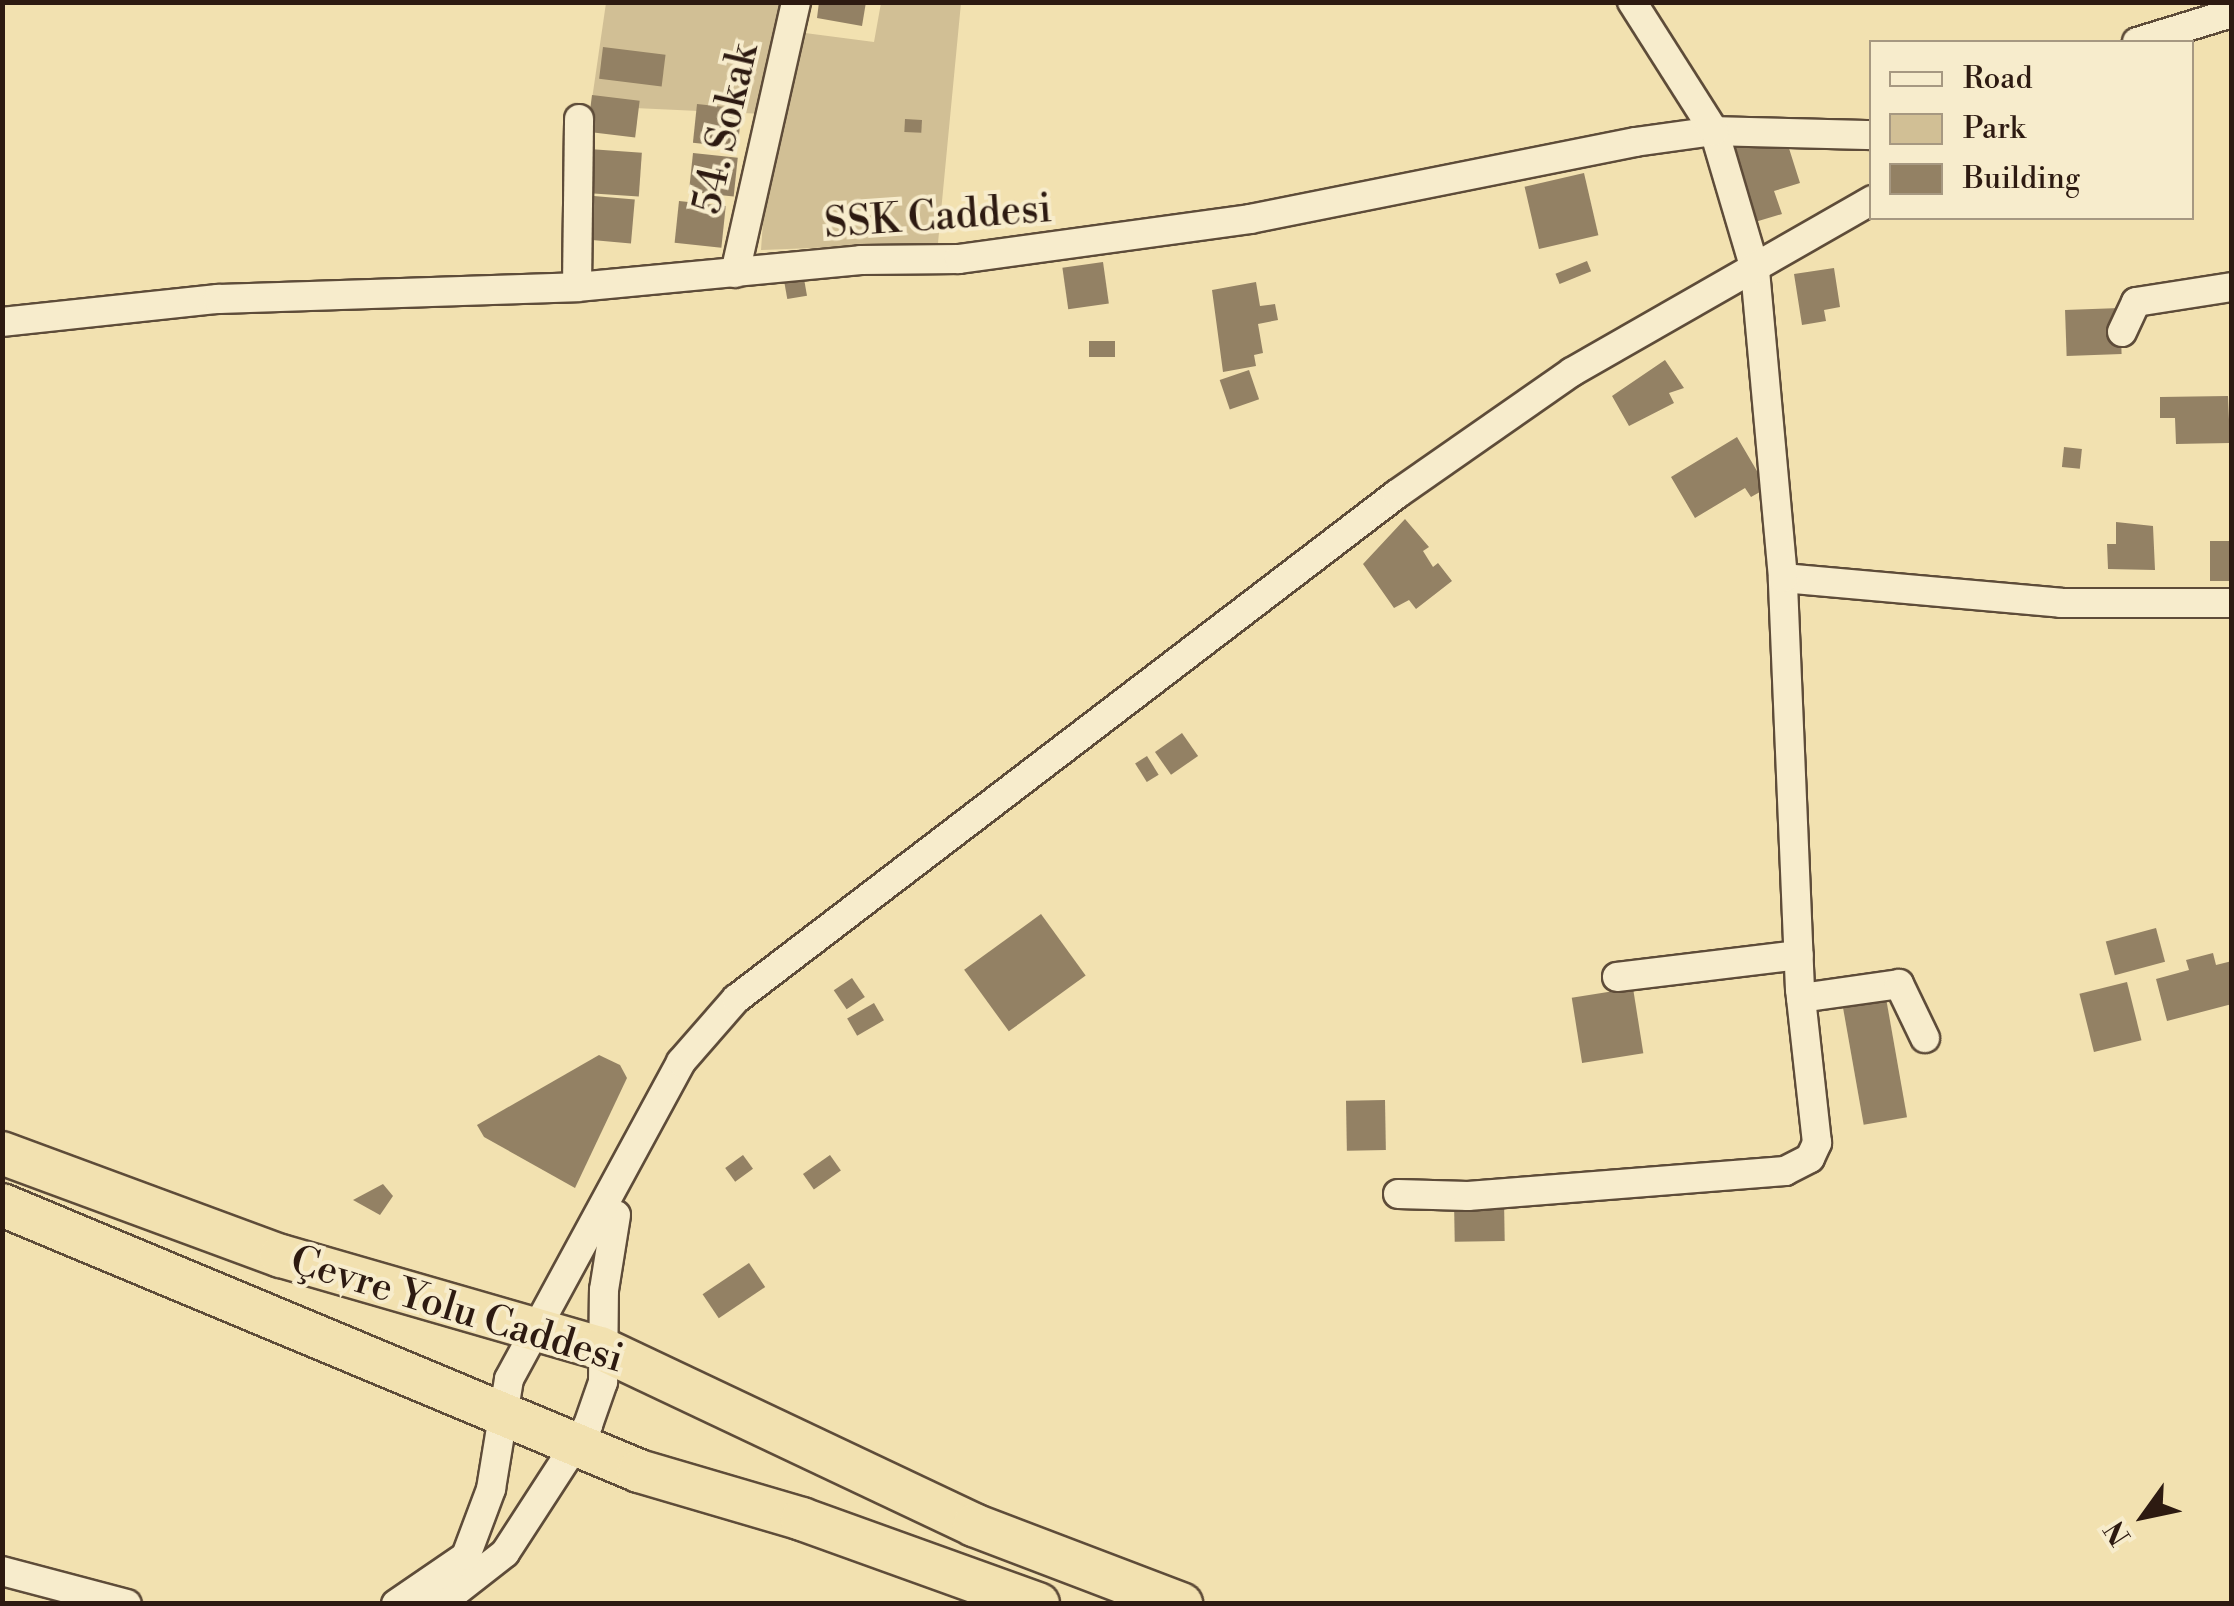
<!DOCTYPE html>
<meta charset="utf-8">
<style>
body{margin:0}
#map{position:relative;width:2234px;height:1606px;overflow:hidden;background:#f2e1b0;font-family:"Libre Bodoni",serif}
div>[style]{position:absolute}
.green>*{inset:0;background:#d1bf95}
.building>*{inset:0;background:#938164;transform-origin:0 0}
.roads{filter:drop-shadow(2px 0 #5e4c39) drop-shadow(-2px 0 #5e4c39) drop-shadow(0 2px #5e4c39) drop-shadow(0 -2px #5e4c39)}
.minor>*{height:28px;margin:-14px;padding:0 14px;transform-origin:14px;border-radius:14px;background:#f7eccc}
.highway>*{height:42px;margin:-21px;padding:0 21px;transform-origin:21px;border-radius:21px;background:#f2e1b0}
span{translate:-50% -50%;white-space:nowrap;text-align:center;line-height:1.15;-webkit-text-stroke:8px #f7eccc;paint-order:stroke}
.street-label{font-size:40px;color:#2d1a11}
.frame{position:absolute;inset:0;border:5px solid #2d1a11;pointer-events:none}
.legend{position:absolute;left:1869px;top:40px;width:325px;height:180px;box-sizing:border-box;background:#f7eccc;border:2px solid #a69881;margin:0;padding:12px 18px;list-style:none;font-size:30px;color:#2d1a11}
.legend li{display:flex;align-items:center;gap:20px;height:50px}
.legend b{width:50px;border:2px solid #a69881}
.north{position:absolute;left:2094px;top:1466px;width:100px;height:100px;-webkit-text-stroke:8px #f7eccc;paint-order:stroke;rotate:237deg;font-size:28px;font-weight:700;line-height:40px;text-align:center;color:#2d1a11}
.north::after{content:'';display:block;margin:auto;width:35px;height:45px;background:#2d1a11;clip-path:polygon(50% 0,100% 100%,50% 72%,0 100%)}
</style>
<div id="map">
<div class="green">
<i style="clip-path:polygon(606px 3px,784px 3px,765px 114px,591px 106px)"></i>
<i style="clip-path:polygon(881px 3px,961px 3px,938px 243px,761px 250px,765px 193px,805px 33px,874px 42px)"></i>
</div>
<div class="building">
<i style="clip-path:polygon(819px 2px,866px 2px,862px 26px,817px 18px)"></i>
<i style="left:603px;top:47px;width:63px;height:32px;rotate:7deg"></i>
<i style="left:592px;top:95px;width:48px;height:37px;rotate:7deg"></i>
<i style="left:697px;top:104px;width:45px;height:39px;rotate:6deg"></i>
<i style="left:905px;top:119px;width:17px;height:13px;rotate:3deg"></i>
<i style="clip-path:polygon(1766px 136px,1769px 148px,1787px 142px,1800px 183px,1774px 191px,1782px 214px,1755px 222px,1731px 142px)"></i>
<i style="left:589px;top:149px;width:53px;height:44px;rotate:4deg"></i>
<i style="left:693px;top:153px;width:45px;height:39px;rotate:6deg"></i>
<i style="left:1584px;top:173px;width:64px;height:61px;rotate:77deg"></i>
<i style="left:582px;top:195px;width:53px;height:44px;rotate:5deg"></i>
<i style="left:679px;top:201px;width:47px;height:42px;rotate:6deg"></i>
<i style="left:1587px;top:261px;width:11px;height:34px;rotate:68deg"></i>
<i style="left:1103px;top:262px;width:42px;height:41px;rotate:82deg"></i>
<i style="clip-path:polygon(1834px 268px,1840px 307px,1824px 310px,1826px 321px,1802px 325px,1794px 274px)"></i>
<i style="left:803px;top:273px;width:23px;height:20px;rotate:80deg"></i>
<i style="clip-path:polygon(1256px 282px,1260px 306px,1275px 304px,1278px 320px,1258px 324px,1263px 353px,1254px 355px,1256px 366px,1223px 372px,1212px 290px)"></i>
<i style="left:2120px;top:308px;width:46px;height:55px;rotate:88deg"></i>
<i style="left:1089px;top:341px;width:26px;height:16px"></i>
<i style="clip-path:polygon(1665px 360px,1684px 388px,1669px 393px,1674px 403px,1629px 426px,1612px 396px)"></i>
<i style="left:1249px;top:370px;width:31px;height:31px;rotate:71deg"></i>
<i style="clip-path:polygon(2228px 396px,2230px 443px,2176px 444px,2175px 418px,2160px 418px,2160px 397px)"></i>
<i style="clip-path:polygon(1737px 437px,1767px 488px,1751px 497px,1745px 488px,1695px 518px,1671px 477px)"></i>
<i style="left:2064px;top:447px;width:18px;height:20px;rotate:6deg"></i>
<i style="clip-path:polygon(1405px 519px,1429px 547px,1423px 551px,1433px 567px,1438px 563px,1452px 581px,1416px 609px,1409px 600px,1394px 608px,1363px 564px)"></i>
<i style="clip-path:polygon(2116px 522px,2153px 526px,2155px 570px,2108px 569px,2107px 544px,2116px 544px)"></i>
<i style="left:2210px;top:541px;width:22px;height:40px"></i>
<i style="left:1182px;top:733px;width:28px;height:33px;rotate:55deg"></i>
<i style="left:1147px;top:756px;width:22px;height:14px;rotate:58deg"></i>
<i style="left:1041px;top:914px;width:76px;height:95px;rotate:54deg"></i>
<i style="left:2156px;top:928px;width:35px;height:52px;rotate:75deg"></i>
<i style="clip-path:polygon(2213px 953px,2216px 965px,2232px 961px,2232px 1004px,2167px 1021px,2156px 979px,2189px 970px,2186px 960px)"></i>
<i style="left:852px;top:978px;width:23px;height:22px;rotate:56deg"></i>
<i style="left:2127px;top:982px;width:60px;height:49px;rotate:76deg"></i>
<i style="left:1633px;top:988px;width:66px;height:62px;rotate:81deg"></i>
<i style="left:1886px;top:998px;width:121px;height:44px;rotate:80deg"></i>
<i style="left:874px;top:1003px;width:20px;height:31px;rotate:60deg"></i>
<i style="clip-path:polygon(599px 1055px,620px 1065px,627px 1078px,575px 1188px,484px 1137px,477px 1125px)"></i>
<i style="left:1385px;top:1100px;width:50px;height:39px;rotate:89deg"></i>
<i style="left:743px;top:1155px;width:17px;height:22px;rotate:54deg"></i>
<i style="left:830px;top:1155px;width:19px;height:33px;rotate:55deg"></i>
<i style="clip-path:polygon(383px 1184px,393px 1196px,380px 1215px,353px 1200px)"></i>
<i style="left:1504px;top:1200px;width:41px;height:50px;rotate:89deg"></i>
<i style="left:749px;top:1263px;width:29px;height:56px;rotate:56deg"></i>
</div>
<div class="roads">
<div class="minor">
<i style="left:2137px;top:42px;width:99px;rotate:-17deg"></i>
<i style="left:735px;top:273px;width:278px;rotate:-77.3deg"></i>
<i style="left:577px;top:287px;width:168px;rotate:-89.3deg"></i>
<i style="left:2px;top:322px;width:217px;rotate:-6.1deg"></i>
<i style="left:218px;top:299px;width:359px;rotate:-1.9deg"></i>
<i style="left:577px;top:287px;width:285px;rotate:-5.4deg"></i>
<i style="left:861px;top:260px;width:98px;rotate:-0.6deg"></i>
<i style="left:959px;top:259px;width:294px;rotate:-7.8deg"></i>
<i style="left:1250px;top:219px;width:393px;rotate:-11.3deg"></i>
<i style="left:1635px;top:142px;width:80px;rotate:-7.9deg"></i>
<i style="left:1714px;top:131px;width:158px;rotate:1.5deg"></i>
<i style="left:2122px;top:332px;width:33px;rotate:-65deg"></i>
<i style="left:2136px;top:302px;width:97px;rotate:-8.9deg"></i>
<i style="left:1783px;top:578px;width:279px;rotate:5.1deg"></i>
<i style="left:2061px;top:603px;width:171px"></i>
<i style="left:1617px;top:977px;width:183px;rotate:-6.9deg"></i>
<i style="left:1801px;top:998px;width:99px;rotate:-8.1deg"></i>
<i style="left:1899px;top:984px;width:60px;rotate:64.3deg"></i>
<i style="left:1398px;top:1194px;width:70px;rotate:1.6deg"></i>
<i style="left:1468px;top:1196px;width:318px;rotate:-4.5deg"></i>
<i style="left:1785px;top:1171px;width:28px;rotate:-27deg"></i>
<i style="left:1810px;top:1158px;width:17px;rotate:-65deg"></i>
<i style="left:1817px;top:1143px;width:154px;rotate:-96.3deg"></i>
<i style="left:1800px;top:990px;width:412px;rotate:-92.4deg"></i>
<i style="left:1783px;top:578px;width:310px;rotate:-95.2deg"></i>
<i style="left:1755px;top:269px;width:144px;rotate:-106.5deg"></i>
<i style="left:1714px;top:131px;width:153px;rotate:-122.4deg"></i>
<i style="left:2px;top:1571px;width:129px;rotate:14.8deg"></i>
<i style="left:415px;top:1602px;width:40px;rotate:-13deg"></i>
<i style="left:454px;top:1593px;width:65px;rotate:-38.1deg"></i>
<i style="left:505px;top:1553px;width:153px;rotate:-57deg"></i>
<i style="left:588px;top:1425px;width:46px;rotate:-70.8deg"></i>
<i style="left:603px;top:1382px;width:92px;rotate:-89.4deg"></i>
<i style="left:604px;top:1290px;width:76px;rotate:-80.9deg"></i>
<i style="left:396px;top:1604px;width:85px;rotate:-34.4deg"></i>
<i style="left:466px;top:1556px;width:72px;rotate:-69.5deg"></i>
<i style="left:491px;top:1489px;width:111px;rotate:-80.7deg"></i>
<i style="left:509px;top:1379px;width:361px;rotate:-61.5deg"></i>
<i style="left:681px;top:1062px;width:84px;rotate:-48.9deg"></i>
<i style="left:736px;top:999px;width:832px;rotate:-37.38deg"></i>
<i style="left:1397px;top:494px;width:213px;rotate:-34.9deg"></i>
<i style="left:1572px;top:372px;width:346px;rotate:-29.8deg"></i>
</div>
<div class="highway">
<i style="left:2px;top:1153px;width:297px;rotate:20.3deg"></i>
<i style="left:281px;top:1256px;width:332px;rotate:16.1deg"></i>
<i style="left:600px;top:1348px;width:414px;rotate:25.3deg"></i>
<i style="left:974px;top:1525px;width:222px;rotate:20.9deg"></i>
<i style="left:2px;top:1205px;width:690px;rotate:22.66deg"></i>
<i style="left:639px;top:1471px;width:170px;rotate:16.4deg"></i>
<i style="left:802px;top:1519px;width:251px;rotate:19.8deg"></i>
</div>
</div>
<div class="street-label">
<span style="left:726px;top:129px;rotate:-77deg">54. Sokak</span>
<span style="left:938px;top:217px;rotate:-4deg">SSK Caddesi</span>
<span style="left:457px;top:1310px;rotate:17deg">Çevre Yolu Caddesi</span>
</div>
<div class="frame"></div>
<ul class="legend">
<li><b style="height:12px;background:#f7eccc"></b>Road</li>
<li><b style="height:28px;background:#d1bf95"></b>Park</li>
<li><b style="height:28px;background:#938164"></b>Building</li>
</ul>
<div class="north">N</div>
</div>
